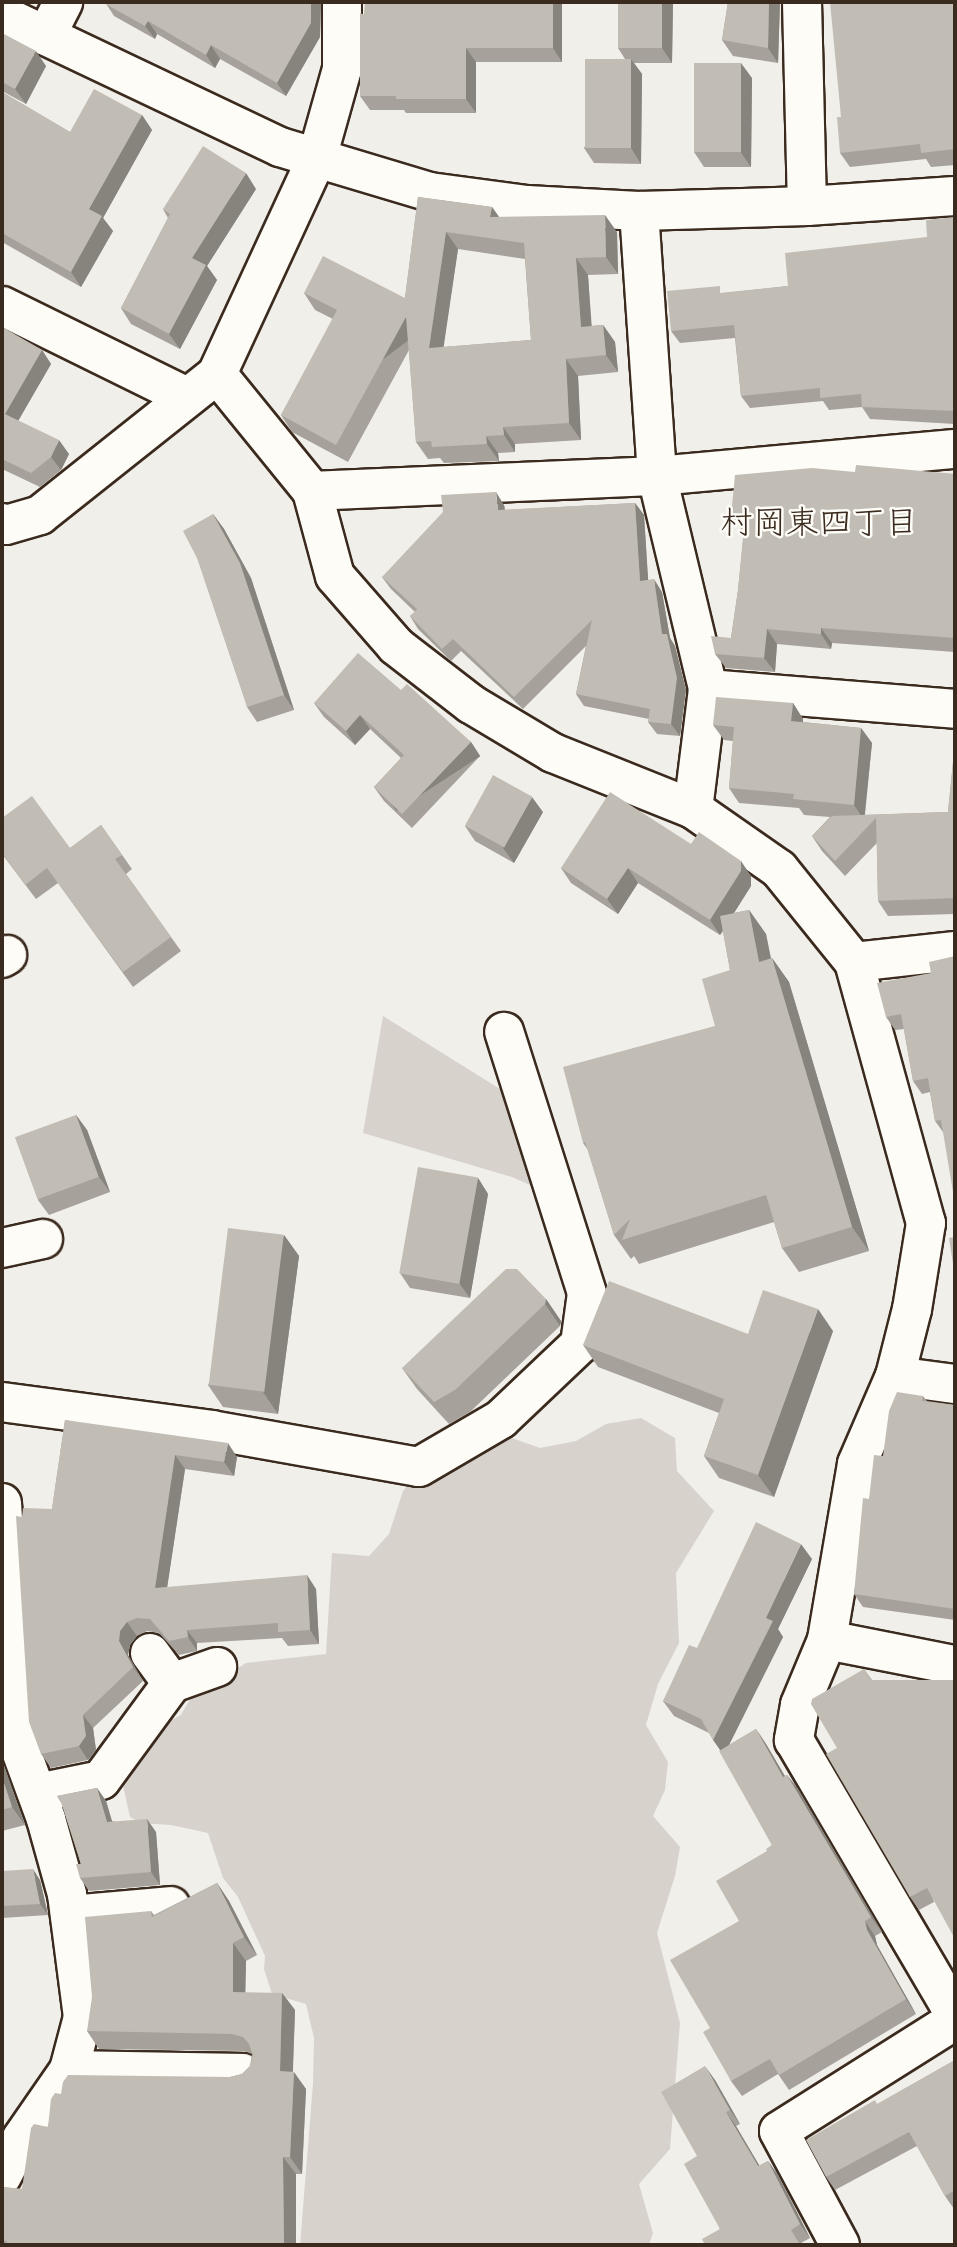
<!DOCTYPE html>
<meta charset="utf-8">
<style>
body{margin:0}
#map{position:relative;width:957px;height:2247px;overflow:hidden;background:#f1efea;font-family:"Indie Flower","Klee One",sans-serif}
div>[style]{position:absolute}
.green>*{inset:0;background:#d7d2cc}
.roads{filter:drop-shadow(2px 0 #3b2a1e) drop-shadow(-2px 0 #3b2a1e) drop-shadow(0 2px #3b2a1e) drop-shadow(0 -2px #3b2a1e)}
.minor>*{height:38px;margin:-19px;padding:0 19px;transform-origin:19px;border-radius:19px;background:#fdfcf7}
.wall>*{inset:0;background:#a6a29b}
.shaded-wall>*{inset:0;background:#87847e;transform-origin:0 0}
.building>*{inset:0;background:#c1bcb4;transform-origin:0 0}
span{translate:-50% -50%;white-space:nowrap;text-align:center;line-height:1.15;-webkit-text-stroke:5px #fdfcf7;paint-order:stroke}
.neighbourhood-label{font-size:33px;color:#3b2a1e}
.frame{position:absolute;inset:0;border:4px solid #3b2a1e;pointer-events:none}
</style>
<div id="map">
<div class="green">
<i style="clip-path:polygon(383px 1016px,508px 1094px,548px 1193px,512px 1177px,363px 1133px)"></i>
<i style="clip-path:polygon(641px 1418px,675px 1438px,677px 1471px,714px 1511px,676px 1573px,679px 1643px,658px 1684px,646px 1725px,668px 1762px,665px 1790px,653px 1816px,680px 1847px,675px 1876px,657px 1933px,680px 2023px,670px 2149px,639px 2184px,653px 2233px,649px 2245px,300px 2245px,313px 2084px,314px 2038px,306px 2004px,272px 1994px,264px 1969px,265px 1956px,238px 1897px,223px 1878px,208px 1833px,171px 1825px,141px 1823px,130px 1817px,120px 1772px,153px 1730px,181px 1715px,190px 1699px,246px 1663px,326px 1654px,332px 1553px,369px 1556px,389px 1534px,403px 1491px,412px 1480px,451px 1471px,509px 1437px,540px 1448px,576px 1441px,606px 1424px)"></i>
</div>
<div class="roads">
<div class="minor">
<i style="left:802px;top:2px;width:204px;rotate:88.6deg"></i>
<i style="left:2px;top:15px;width:308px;rotate:25.4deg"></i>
<i style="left:280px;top:147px;width:157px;rotate:16.7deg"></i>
<i style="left:430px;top:192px;width:98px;rotate:7.6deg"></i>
<i style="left:527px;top:205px;width:112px;rotate:3.1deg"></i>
<i style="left:639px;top:211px;width:168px;rotate:-1.7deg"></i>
<i style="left:807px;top:206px;width:148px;rotate:-3.9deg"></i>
<i style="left:46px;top:36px;width:38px;rotate:-63deg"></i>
<i style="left:639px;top:211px;width:266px;rotate:86.1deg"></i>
<i style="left:657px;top:476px;width:299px;rotate:-5.2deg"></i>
<i style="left:2px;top:306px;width:206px;rotate:26.2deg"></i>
<i style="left:217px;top:374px;width:238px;rotate:-65.2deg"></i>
<i style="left:317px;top:158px;width:92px;rotate:-74.3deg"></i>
<i style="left:342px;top:69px;width:67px;rotate:-90deg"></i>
<i style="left:312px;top:491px;width:345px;rotate:-2.5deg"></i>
<i style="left:657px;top:476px;width:219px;rotate:76.5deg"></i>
<i style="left:708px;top:689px;width:121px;rotate:97.1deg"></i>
<i style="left:2px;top:523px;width:4px;rotate:27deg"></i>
<i style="left:6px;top:525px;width:35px;rotate:-16deg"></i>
<i style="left:40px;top:515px;width:226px;rotate:-38.5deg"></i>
<i style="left:217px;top:374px;width:151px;rotate:50.9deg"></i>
<i style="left:312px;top:491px;width:88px;rotate:74.9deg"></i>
<i style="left:335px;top:576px;width:93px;rotate:48.9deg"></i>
<i style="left:396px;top:646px;width:95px;rotate:37.7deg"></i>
<i style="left:471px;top:704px;width:96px;rotate:30.9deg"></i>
<i style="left:553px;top:753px;width:151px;rotate:21.8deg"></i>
<i style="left:693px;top:809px;width:105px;rotate:34.9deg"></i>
<i style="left:779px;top:869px;width:119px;rotate:51.1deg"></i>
<i style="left:854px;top:962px;width:271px;rotate:74.6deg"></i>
<i style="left:926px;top:1223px;width:87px;rotate:99.2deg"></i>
<i style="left:912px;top:1309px;width:69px;rotate:104.2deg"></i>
<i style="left:895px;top:1376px;width:96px;rotate:113.4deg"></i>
<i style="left:857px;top:1464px;width:179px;rotate:99.7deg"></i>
<i style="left:827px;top:1640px;width:70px;rotate:112.6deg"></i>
<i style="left:800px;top:1705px;width:36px;rotate:100deg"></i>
<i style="left:794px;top:1740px;width:318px;rotate:59.6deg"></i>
<i style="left:708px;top:689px;width:248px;rotate:4.6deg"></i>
<i style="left:2px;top:958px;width:6px;rotate:-31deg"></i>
<i style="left:854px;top:962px;width:102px;rotate:-6.2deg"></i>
<i style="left:2px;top:1248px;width:42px;rotate:-12.4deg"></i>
<i style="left:895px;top:1376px;width:61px;rotate:7.6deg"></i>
<i style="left:2px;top:1402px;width:211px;rotate:7.6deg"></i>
<i style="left:211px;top:1430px;width:211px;rotate:10.1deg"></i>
<i style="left:419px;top:1467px;width:95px;rotate:-30.3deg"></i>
<i style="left:501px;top:1419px;width:109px;rotate:-43.5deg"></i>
<i style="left:580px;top:1344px;width:51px;rotate:-82.2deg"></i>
<i style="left:587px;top:1293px;width:274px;rotate:-107.6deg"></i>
<i style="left:2px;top:1503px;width:237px;rotate:86.4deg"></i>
<i style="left:17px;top:1740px;width:84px;rotate:69.8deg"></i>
<i style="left:46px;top:1819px;width:78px;rotate:74.4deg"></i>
<i style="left:67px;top:1894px;width:124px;rotate:82.6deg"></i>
<i style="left:83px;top:2017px;width:55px;rotate:104.8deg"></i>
<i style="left:69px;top:2070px;width:83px;rotate:124.7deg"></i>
<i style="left:22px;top:2138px;width:43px;rotate:117.8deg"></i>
<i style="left:827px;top:1640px;width:130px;rotate:11.1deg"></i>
<i style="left:150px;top:1653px;width:37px;rotate:54deg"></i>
<i style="left:37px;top:1793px;width:65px;rotate:-11.5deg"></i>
<i style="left:101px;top:1780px;width:120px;rotate:-53.8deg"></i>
<i style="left:172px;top:1683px;width:48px;rotate:-19.6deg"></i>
<i style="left:70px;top:1915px;width:101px;rotate:-5.1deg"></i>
<i style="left:69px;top:2070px;width:174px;rotate:1deg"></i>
<i style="left:840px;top:2245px;width:129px;rotate:-118.2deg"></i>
<i style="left:779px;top:2131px;width:208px;rotate:-32.2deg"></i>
</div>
</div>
<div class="wall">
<i style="clip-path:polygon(105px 2px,321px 2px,320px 37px,286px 96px,220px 59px,215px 68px,157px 34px,155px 39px,114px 16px)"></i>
<i style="clip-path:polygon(365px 2px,562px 2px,562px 62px,476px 62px,476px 113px,406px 113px,404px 110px,370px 110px,360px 96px)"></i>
<i style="clip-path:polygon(618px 2px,673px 2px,672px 63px,634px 63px,642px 74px,641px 164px,594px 163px,584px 148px,625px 59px,618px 48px)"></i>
<i style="clip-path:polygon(728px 2px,780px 2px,778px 63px,733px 56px,722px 40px)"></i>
<i style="clip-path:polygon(955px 2px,955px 165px,931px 167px,926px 159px,850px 167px,840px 153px,841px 117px)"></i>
<i style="clip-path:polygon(2px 33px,46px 66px,26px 104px,2px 91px)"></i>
<i style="clip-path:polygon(752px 78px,751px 167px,704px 167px,694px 152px)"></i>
<i style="clip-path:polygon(2px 92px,70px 132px,142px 115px,152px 130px,103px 218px,113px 231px,81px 287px,2px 242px)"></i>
<i style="clip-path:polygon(256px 189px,207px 266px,217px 280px,180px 349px,131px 324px,121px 308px,168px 218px,163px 209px)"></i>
<i style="clip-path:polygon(evenodd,418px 197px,492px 207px,499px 217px,617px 232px,618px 274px,588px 275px,591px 326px,603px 325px,615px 342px,618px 372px,578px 376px,581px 440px,515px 444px,515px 452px,498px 453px,499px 461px,444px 463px,440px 458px,428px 459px,416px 442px,409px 350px,348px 462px,292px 432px,281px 415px,333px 319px,315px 310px,304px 293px,405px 298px,418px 197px,458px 249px,525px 259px,531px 340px,443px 347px,458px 249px)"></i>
<i style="clip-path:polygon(955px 217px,955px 424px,870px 419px,862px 407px,829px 410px,823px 401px,750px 408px,741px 396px,735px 338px,680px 343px,671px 331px,725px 293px,788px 286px,927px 237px)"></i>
<i style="clip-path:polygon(2px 327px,42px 350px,51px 364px,18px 421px,69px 454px,61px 470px,40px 487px,2px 469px)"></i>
<i style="clip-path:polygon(855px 472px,955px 474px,955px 652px,832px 643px,831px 649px,777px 644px,775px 672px,726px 668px,715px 654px,731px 638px,738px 590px,744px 531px,742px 530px,731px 516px)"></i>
<i style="clip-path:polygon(635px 503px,644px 515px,648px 580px,662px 592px,670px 638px,675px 646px,686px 690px,680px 736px,657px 734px,648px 722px,649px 719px,584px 706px,576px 694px,586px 646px,523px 709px,461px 651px,451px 661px,418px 629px,410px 616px,415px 612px,391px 589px,382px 577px,504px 505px,505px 510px)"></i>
<i style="clip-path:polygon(213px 514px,224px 529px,251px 578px,294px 710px,257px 722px,247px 707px)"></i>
<i style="clip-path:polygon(401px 690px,471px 742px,480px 756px,412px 828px,384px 801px,374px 787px,401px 758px,370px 729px,355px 745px,324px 717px,314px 703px)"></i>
<i style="clip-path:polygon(793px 703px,803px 719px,803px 722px,861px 728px,872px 743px,865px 815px,948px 812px,955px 742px,955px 914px,888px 916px,878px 901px,877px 843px,845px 876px,822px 851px,812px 836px,830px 817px,804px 815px,799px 808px,739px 803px,729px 788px,733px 741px,724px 740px,713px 725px)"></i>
<i style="clip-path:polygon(543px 812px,514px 863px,475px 841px,465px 826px)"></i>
<i style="clip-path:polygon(101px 825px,132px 869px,126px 874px,181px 951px,133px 987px,58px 883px,36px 899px,2px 854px,70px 848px)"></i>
<i style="clip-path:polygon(691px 844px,751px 876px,751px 886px,734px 913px,749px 910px,766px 934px,771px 958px,772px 958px,789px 982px,869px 1251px,799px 1272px,782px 1248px,774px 1222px,639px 1264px,634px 1256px,631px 1259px,614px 1235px,588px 1150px,583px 1143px,715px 1026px,730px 970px,723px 931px,720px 935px,638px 883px,618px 914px,571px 883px,561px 868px)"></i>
<i style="clip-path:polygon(955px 956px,943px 1132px,935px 1121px,930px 1092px,922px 1094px,913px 1081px,904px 1029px,895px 1030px,886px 1017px,931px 973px)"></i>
<i style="clip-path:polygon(76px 1115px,87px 1130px,110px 1192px,49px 1215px,38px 1200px)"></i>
<i style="clip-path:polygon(478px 1178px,488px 1194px,470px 1298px,410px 1288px,400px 1273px)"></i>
<i style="clip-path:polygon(284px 1235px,299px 1256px,278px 1414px,223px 1407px,208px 1385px)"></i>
<i style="clip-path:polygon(546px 1299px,561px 1321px,560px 1326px,470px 1412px,449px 1424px,417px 1389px,402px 1368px)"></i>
<i style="clip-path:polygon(833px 1331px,774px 1497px,719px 1478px,704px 1456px,719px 1413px,598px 1367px,583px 1345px,748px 1334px)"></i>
<i style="clip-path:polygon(923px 1396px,927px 1401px,955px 1405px,955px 1620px,863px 1607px,854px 1594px,869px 1499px,883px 1456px)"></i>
<i style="clip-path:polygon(65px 1420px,237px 1457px,234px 1476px,185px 1469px,167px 1587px,316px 1589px,319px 1644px,288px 1646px,282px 1638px,197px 1643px,197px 1651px,179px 1655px,159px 1633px,147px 1631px,137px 1636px,130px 1645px,128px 1655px,143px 1681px,93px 1728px,96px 1750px,88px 1760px,51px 1768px,41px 1754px,22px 1517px,52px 1509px)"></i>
<i style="clip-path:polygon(812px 1559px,778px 1629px,783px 1637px,729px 1745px,756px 1729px,766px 1744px,785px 1776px,787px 1775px,798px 1789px,882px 1932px,875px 1936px,877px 1945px,916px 2014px,789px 2090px,778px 2074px,742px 2096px,731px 2081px,710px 2028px,739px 1921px,767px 1851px,772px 1845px,720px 1750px,709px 1733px,674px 1716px,663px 1701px,697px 1648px)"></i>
<i style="clip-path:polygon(864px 1669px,872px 1680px,934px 1902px,919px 1910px,910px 1897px,837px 1748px)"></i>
<i style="clip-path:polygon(2px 1760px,25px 1825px,2px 1831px)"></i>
<i style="clip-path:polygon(97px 1788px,106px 1801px,112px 1821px,156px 1832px,160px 1885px,89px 1891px,80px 1878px,81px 1864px,62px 1804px,57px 1796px)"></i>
<i style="clip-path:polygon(2px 1871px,40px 1880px,48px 1915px,2px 1918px)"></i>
<i style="clip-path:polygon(217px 1883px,229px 1901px,257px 1955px,246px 1961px,245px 1993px,282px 1993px,295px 2010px,293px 2072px,306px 2089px,302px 2174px,296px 2174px,296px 2245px,2px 2245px,2px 2187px,22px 2189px,61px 2094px,230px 2077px,242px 2074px,250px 2066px,252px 2054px,244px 2051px,99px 2049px,87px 2031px,151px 1911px,154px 1915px)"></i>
<i style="clip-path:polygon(955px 2060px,955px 2208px,954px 2209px,945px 2196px,917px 2146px,835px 2190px,826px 2177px,878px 2104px)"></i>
<i style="clip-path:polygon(715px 2080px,740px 2124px,736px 2126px,759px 2166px,768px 2161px,778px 2175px,810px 2238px,801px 2243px,802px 2245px,705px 2245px,720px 2229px,697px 2156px)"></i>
</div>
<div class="shaded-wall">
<i style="clip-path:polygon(311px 2px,321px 2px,320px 37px,286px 96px,277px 83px)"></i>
<i style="clip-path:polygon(553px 2px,562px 2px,562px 62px,553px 48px)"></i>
<i style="clip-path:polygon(662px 2px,673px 2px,672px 63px,662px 48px)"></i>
<i style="clip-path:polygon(769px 2px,780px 2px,778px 63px,768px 48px)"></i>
<i style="clip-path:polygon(148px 21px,157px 34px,155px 39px,145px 26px)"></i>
<i style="clip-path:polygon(211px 45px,220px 59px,215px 68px,206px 55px)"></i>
<i style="clip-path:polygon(466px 48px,476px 62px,476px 113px,466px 99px)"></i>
<i style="clip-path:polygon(36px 51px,46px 66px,26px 104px,15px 89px)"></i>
<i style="clip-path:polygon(631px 59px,642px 74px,641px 164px,631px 148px)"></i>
<i style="clip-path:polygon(741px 63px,752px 78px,751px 167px,740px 151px)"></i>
<i style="clip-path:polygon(142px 115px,152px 130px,103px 218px,113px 231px,81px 287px,71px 272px,89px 209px)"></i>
<i style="clip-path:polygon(246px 173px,256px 189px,207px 266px,217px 280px,180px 349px,169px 334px,192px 258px)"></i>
<i style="clip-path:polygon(492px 207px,504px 224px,490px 217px)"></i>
<i style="clip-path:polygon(605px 215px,617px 232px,618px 274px,606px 257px)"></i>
<i style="clip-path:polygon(446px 232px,458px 249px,441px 365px,429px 348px)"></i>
<i style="clip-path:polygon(576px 258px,588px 275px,593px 344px,581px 327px)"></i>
<i style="left:406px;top:317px;width:20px;height:146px;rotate:53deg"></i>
<i style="clip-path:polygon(603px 325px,615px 342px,618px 372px,606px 355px)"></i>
<i style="clip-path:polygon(42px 350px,51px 364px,14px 428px,5px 414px)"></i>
<i style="clip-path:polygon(566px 359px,578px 376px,581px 440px,569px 423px)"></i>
<i style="clip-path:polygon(503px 427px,515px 444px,515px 452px,504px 435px)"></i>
<i style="clip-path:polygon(486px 436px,498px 453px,499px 461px,487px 444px)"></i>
<i style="clip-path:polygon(59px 440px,69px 454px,61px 470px,51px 457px)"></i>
<i style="clip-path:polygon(496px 492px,504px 505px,507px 522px,498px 510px)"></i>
<i style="clip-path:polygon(635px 503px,644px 515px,649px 593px,640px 581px)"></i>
<i style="clip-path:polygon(213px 514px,224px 529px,251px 578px,294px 710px,284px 695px)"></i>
<i style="clip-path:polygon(654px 579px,662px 592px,670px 638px,675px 646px,686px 690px,680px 736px,671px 724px,662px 634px)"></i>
<i style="clip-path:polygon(821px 628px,832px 643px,831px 649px,821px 634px)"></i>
<i style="clip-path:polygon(767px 629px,777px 644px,775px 672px,764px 658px)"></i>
<i style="clip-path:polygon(793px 703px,803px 719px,802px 736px,791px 721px)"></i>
<i style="clip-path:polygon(360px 715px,370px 729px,355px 745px,346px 731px)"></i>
<i style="clip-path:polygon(861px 728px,872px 743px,864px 820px,854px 805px)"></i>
<i style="left:471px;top:742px;width:17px;height:100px;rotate:57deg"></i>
<i style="clip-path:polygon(532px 797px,543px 812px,514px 863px,503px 848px)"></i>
<i style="clip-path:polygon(741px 861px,751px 876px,751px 886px,720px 935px,710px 920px)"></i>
<i style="clip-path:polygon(628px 868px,638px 883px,618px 914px,607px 899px)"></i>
<i style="clip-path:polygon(749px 910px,766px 934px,776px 986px,759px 962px)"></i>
<i style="clip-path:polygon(772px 958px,789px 982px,869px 1251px,852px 1227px)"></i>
<i style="clip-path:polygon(76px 1115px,87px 1130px,110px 1192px,99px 1177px)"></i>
<i style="clip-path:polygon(478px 1178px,488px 1194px,470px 1298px,459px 1283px)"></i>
<i style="clip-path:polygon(284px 1235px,299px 1256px,278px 1414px,263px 1392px)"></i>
<i style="clip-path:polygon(546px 1299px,561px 1321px,560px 1326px,545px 1304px)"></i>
<i style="clip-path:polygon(818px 1309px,833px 1331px,774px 1497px,758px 1475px)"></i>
<i style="clip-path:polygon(228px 1443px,237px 1457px,234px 1476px,224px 1462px)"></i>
<i style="clip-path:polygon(175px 1455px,185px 1469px,165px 1602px,155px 1588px)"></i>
<i style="clip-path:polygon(801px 1544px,812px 1559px,778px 1629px,783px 1637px,724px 1755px,713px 1740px,766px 1618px)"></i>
<i style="clip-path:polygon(307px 1575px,316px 1589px,319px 1644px,310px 1630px)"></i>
<i style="clip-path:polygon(127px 1622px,137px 1636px,130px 1645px,128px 1655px,143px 1681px,133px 1667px,119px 1641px,120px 1631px)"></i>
<i style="clip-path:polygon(187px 1630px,197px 1643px,197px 1651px,188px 1637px)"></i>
<i style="clip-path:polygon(83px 1715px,93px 1728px,96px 1750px,88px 1760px,79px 1746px)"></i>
<i style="clip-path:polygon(756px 1729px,766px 1744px,794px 1792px,783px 1777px)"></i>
<i style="clip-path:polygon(2px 1760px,25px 1825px,12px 1807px,2px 1777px)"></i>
<i style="clip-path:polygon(787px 1775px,798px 1789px,882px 1932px,871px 1917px)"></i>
<i style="clip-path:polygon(97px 1788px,106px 1801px,116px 1835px,107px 1822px)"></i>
<i style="clip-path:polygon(147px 1819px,156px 1832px,160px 1885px,151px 1872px)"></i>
<i style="clip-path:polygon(33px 1869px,40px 1880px,48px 1915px,40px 1904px)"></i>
<i style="clip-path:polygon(217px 1883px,229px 1901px,257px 1955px,244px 1937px)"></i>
<i style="clip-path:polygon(865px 1921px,875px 1936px,877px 1945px,916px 2014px,906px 1999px,867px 1930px)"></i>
<i style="clip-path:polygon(233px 1943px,246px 1961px,245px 2010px,233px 1992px)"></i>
<i style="clip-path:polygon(282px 1993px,295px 2010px,292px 2089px,280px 2071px)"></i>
<i style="clip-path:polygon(705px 2066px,715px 2080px,740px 2124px,730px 2110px)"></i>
<i style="clip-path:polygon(294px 2072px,306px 2089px,302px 2174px,290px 2157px)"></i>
<i style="clip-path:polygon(726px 2112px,736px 2126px,768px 2180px,758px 2166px)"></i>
<i style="clip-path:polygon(283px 2157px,296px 2174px,296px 2245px,284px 2245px)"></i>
<i style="clip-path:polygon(768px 2161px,778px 2175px,810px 2238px,800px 2224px)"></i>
</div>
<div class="building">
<i style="clip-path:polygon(105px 2px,311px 2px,311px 23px,277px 83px,211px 45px,206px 55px,148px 21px,145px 26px,104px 3px)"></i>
<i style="clip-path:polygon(365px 2px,553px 2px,553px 48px,466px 48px,466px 99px,396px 99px,396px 96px,360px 96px,360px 13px,365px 15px)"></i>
<i style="left:618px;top:2px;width:44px;height:46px"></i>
<i style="clip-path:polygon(728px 2px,769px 2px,768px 48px,722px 40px)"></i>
<i style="clip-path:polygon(830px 2px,955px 2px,955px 149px,921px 153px,920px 144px,840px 153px,837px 117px,841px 117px)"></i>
<i style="clip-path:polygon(2px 33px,36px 51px,15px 89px,2px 82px)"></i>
<i style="left:585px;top:59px;width:46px;height:89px"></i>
<i style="left:694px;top:63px;width:47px;height:89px"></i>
<i style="clip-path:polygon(94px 89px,142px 115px,89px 209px,102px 216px,71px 272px,2px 233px,2px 92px,70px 132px)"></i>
<i style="clip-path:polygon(203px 146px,246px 173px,192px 258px,206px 265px,169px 334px,121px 308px,170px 214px,163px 209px)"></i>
<i style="clip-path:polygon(evenodd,418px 197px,492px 207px,490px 217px,605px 215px,606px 257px,576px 258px,581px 327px,603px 325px,606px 355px,566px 359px,569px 423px,503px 427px,504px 435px,486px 436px,487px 444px,432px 447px,431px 441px,416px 442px,406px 317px,336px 445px,281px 415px,337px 310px,304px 293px,323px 256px,405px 298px,418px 197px,446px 232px,524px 243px,531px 340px,429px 348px,446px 232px)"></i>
<i style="clip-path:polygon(955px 217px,955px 411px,862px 407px,861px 394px,820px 398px,820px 388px,741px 396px,734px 325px,671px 331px,667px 291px,720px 286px,720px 293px,788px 286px,785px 253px,927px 237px,926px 220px)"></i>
<i style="clip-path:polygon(2px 327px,42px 350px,5px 414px,59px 440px,51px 457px,31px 473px,2px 459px)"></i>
<i style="clip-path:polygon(856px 465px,955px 474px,955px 638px,821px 628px,821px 634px,767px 629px,764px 658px,715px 654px,711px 636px,731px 638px,738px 590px,745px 517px,731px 516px,735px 475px,812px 468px,855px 472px)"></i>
<i style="clip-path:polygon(496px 492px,498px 510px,635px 503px,640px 581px,654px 579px,662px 634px,667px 634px,677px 678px,671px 724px,648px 722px,650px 709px,576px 694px,592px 620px,514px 697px,453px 639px,442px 649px,410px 616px,417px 609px,382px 577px,443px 512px,441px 495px)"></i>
<i style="clip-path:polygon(213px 514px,240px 563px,284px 695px,247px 707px,197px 558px,183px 531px)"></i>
<i style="clip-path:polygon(358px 653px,401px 690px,407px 684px,471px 742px,402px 814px,374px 787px,404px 755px,360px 715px,346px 731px,314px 703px)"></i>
<i style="clip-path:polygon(716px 697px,793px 703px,791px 721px,861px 728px,854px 805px,793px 799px,794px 794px,729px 788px,734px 727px,713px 725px)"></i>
<i style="clip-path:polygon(955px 742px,955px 898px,878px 901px,876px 818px,835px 861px,812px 836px,832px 816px,948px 812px)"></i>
<i style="left:493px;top:775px;width:45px;height:58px;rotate:29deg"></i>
<i style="clip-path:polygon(610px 792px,691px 844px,699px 832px,741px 861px,741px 871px,710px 920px,628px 868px,607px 899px,561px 868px)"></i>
<i style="clip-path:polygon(32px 796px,70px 848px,101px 825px,122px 855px,115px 859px,171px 937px,123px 972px,47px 868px,25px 885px,2px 853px,2px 818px)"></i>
<i style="clip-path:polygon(749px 910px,759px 962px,772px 958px,852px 1227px,782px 1248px,766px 1195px,622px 1240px,630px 1219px,614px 1235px,585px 1142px,583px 1143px,563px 1067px,715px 1026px,702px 979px,730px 970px,720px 916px)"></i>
<i style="clip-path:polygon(955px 956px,955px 1204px,941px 1120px,935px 1121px,928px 1078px,913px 1081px,901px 1014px,886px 1017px,877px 983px,931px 973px,929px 962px)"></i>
<i style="left:76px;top:1115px;width:66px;height:65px;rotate:70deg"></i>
<i style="left:418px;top:1167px;width:61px;height:108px;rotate:10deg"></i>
<i style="left:228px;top:1228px;width:56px;height:158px;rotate:7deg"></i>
<i style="clip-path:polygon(955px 1237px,955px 1277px,949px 1238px)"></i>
<i style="clip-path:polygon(506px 1269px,517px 1269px,546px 1299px,545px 1304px,455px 1390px,434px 1402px,402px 1368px)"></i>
<i style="clip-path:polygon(609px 1281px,748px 1334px,763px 1290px,818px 1309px,758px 1475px,704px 1456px,724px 1399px,583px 1345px)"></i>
<i style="clip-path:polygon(897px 1392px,923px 1396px,922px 1401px,955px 1405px,955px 1609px,854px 1594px,863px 1498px,869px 1499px,874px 1455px,883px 1456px,889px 1411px)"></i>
<i style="clip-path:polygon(65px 1420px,228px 1443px,224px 1462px,175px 1455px,155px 1588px,307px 1575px,310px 1630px,278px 1632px,278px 1623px,187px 1630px,188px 1637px,169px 1641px,150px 1619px,137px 1618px,127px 1622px,120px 1631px,119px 1641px,133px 1667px,83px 1715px,86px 1736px,79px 1746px,41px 1754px,29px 1722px,16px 1516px,22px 1517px,23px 1508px,52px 1509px)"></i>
<i style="clip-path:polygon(756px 1522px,801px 1544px,766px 1618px,773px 1621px,713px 1740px,701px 1719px,663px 1701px,689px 1645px,697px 1648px)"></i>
<i style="clip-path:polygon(864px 1669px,871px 1680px,955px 1680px,955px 1939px,927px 1888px,910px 1897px,826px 1754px,837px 1748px,811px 1704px,812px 1699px)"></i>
<i style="clip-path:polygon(756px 1729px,783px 1777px,787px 1775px,871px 1917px,865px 1921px,867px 1930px,906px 1999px,779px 2075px,770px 2059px,731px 2081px,703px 2032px,710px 2028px,670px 1960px,739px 1921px,716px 1881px,767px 1851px,766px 1849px,772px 1845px,719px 1751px)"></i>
<i style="clip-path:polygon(2px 1777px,12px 1807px,2px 1810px)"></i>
<i style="clip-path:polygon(97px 1788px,107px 1822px,147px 1819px,151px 1872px,80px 1878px,76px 1864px,81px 1864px,60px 1799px,57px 1796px)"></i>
<i style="clip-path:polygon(33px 1869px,40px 1904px,2px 1906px,2px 1871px)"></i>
<i style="clip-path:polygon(217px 1883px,244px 1937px,233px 1943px,233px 1992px,282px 1993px,280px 2071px,294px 2072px,290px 2157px,283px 2157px,284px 2245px,6px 2245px,7px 2241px,2px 2240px,2px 2187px,22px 2189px,31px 2128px,34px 2124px,48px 2127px,51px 2099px,55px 2093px,61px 2094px,63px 2082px,68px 2075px,230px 2077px,242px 2074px,250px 2066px,253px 2055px,249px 2044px,243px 2037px,232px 2034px,87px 2031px,92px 1997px,85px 1917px,151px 1911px,152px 1917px)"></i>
<i style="clip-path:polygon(955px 2060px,955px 2190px,945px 2196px,909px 2132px,826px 2177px,806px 2140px,875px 2100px,877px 2104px)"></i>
<i style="clip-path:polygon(705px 2066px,730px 2110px,726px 2112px,758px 2166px,768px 2161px,800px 2224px,791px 2230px,800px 2245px,705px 2245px,702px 2239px,720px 2229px,684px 2164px,697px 2156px,661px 2092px)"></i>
</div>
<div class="neighbourhood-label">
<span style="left:819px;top:526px">村岡東四丁目</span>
</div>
<div class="frame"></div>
</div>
